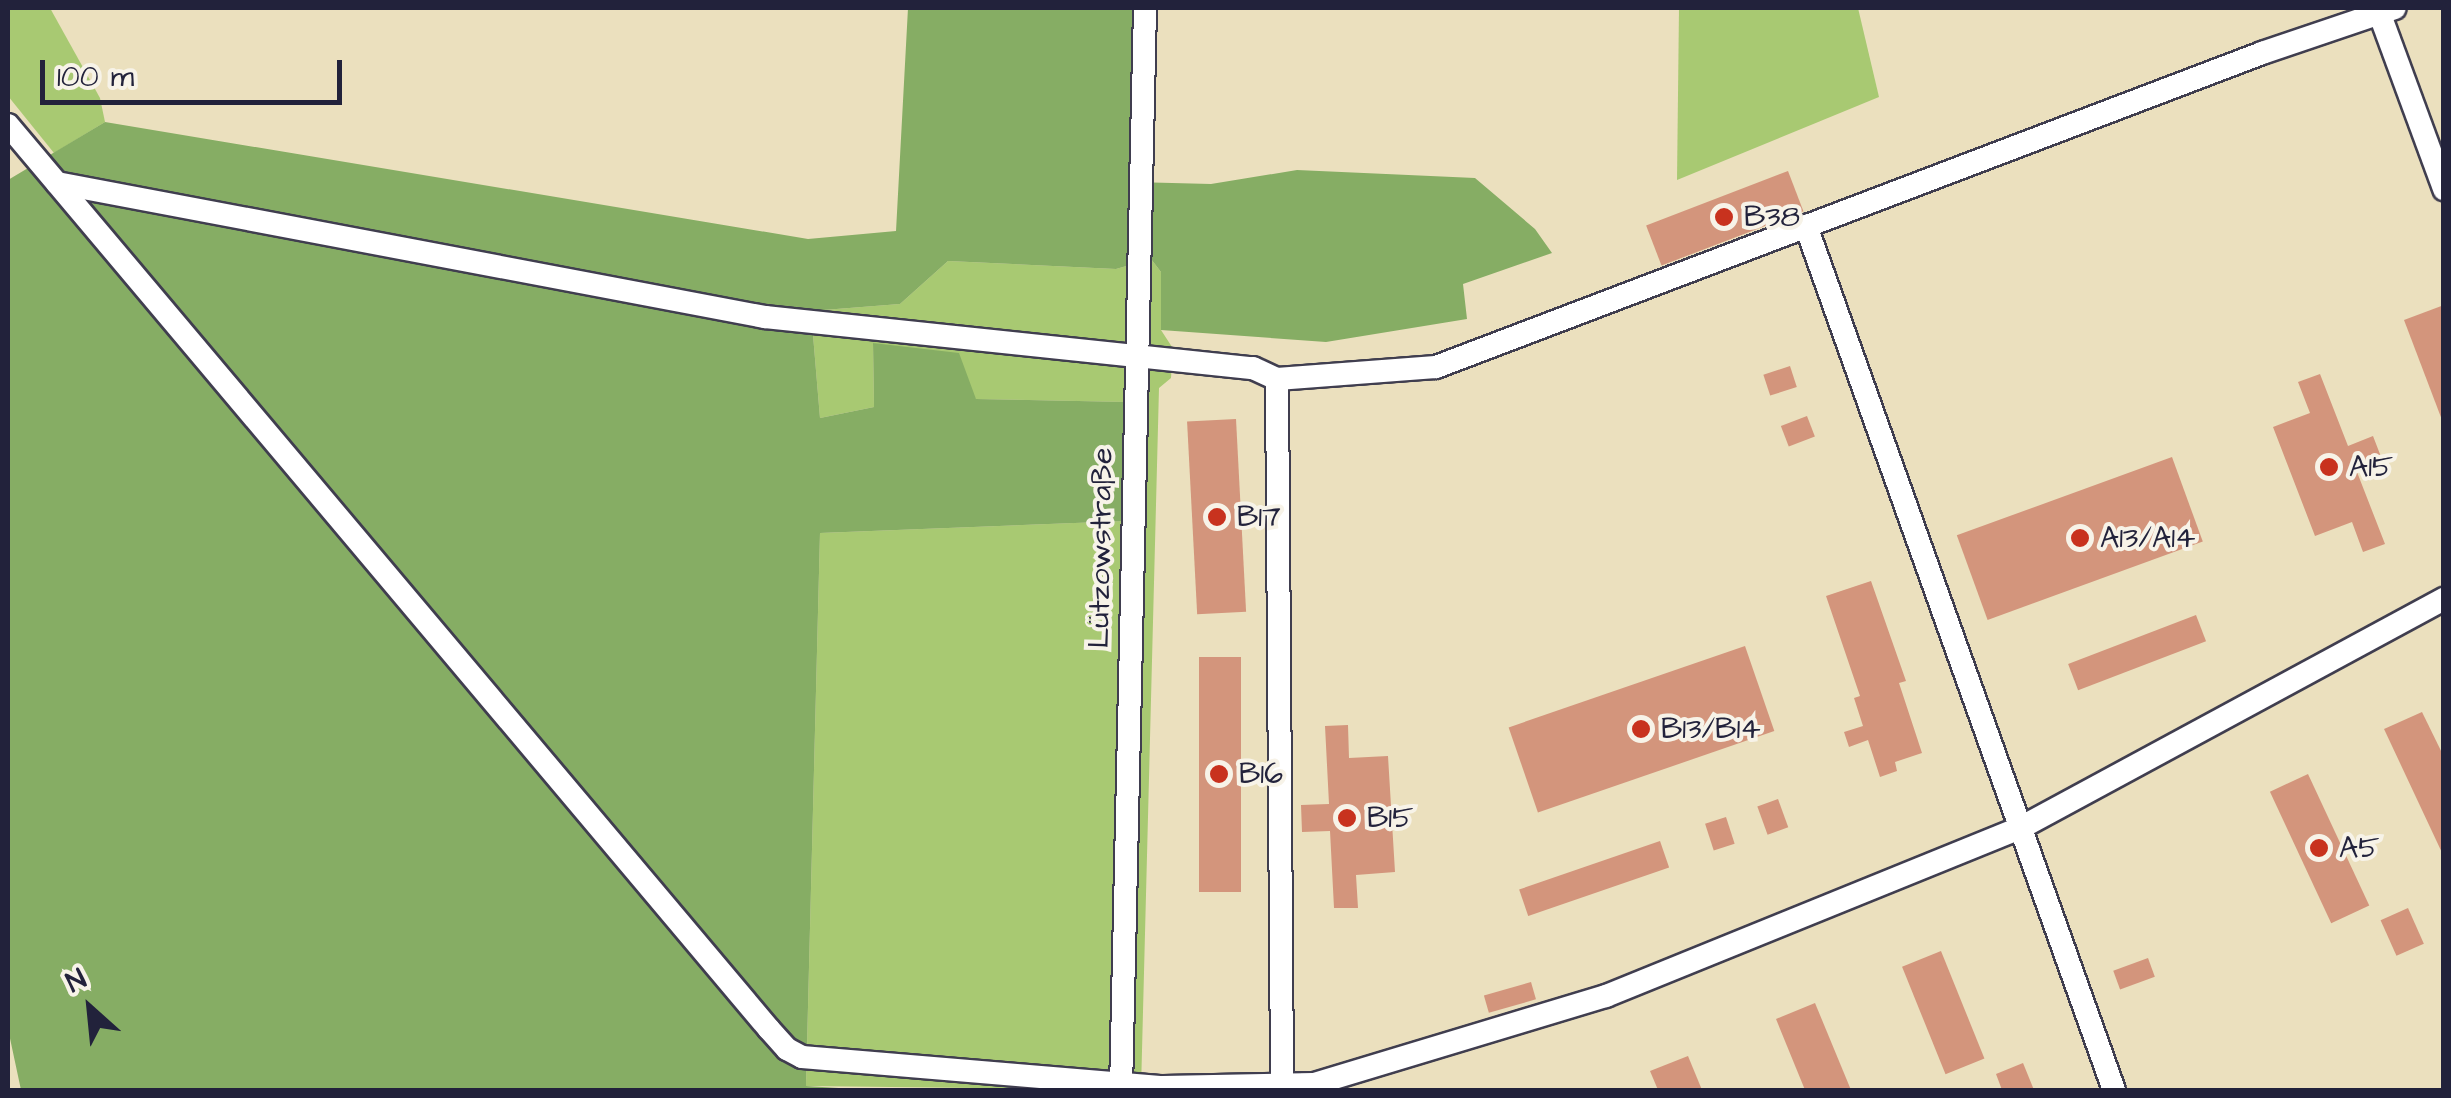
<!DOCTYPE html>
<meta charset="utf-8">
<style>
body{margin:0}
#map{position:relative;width:2451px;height:1098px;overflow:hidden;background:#ebe0be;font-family:"Architects Daughter",sans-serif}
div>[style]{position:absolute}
.green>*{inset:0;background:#a8c972}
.forest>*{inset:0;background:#86ad64}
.building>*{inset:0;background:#d3957c;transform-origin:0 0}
.roads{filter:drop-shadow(2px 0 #403e4f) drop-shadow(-2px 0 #403e4f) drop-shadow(0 2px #403e4f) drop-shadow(0 -2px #403e4f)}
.minor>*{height:22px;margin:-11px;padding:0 11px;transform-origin:11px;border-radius:11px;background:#fff}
.dots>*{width:28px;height:28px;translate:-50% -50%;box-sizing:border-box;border:5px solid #f7f3e8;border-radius:50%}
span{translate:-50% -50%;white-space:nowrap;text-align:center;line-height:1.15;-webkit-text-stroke:8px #f7f3e8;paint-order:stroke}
.poi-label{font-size:30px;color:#22223b}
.left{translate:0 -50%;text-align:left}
.street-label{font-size:30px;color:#22223b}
.frame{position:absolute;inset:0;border:10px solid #22223b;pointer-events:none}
.north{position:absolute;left:40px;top:958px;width:100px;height:100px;-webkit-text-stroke:8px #f7f3e8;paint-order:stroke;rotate:333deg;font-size:28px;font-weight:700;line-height:40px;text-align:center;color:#22223b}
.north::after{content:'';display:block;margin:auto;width:35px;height:45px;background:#22223b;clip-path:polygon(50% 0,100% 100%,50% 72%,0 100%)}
.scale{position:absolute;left:40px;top:60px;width:302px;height:45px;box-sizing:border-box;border:5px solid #22223b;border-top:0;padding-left:12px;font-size:30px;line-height:35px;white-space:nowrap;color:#22223b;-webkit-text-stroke:8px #f7f3e8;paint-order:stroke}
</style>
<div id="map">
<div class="green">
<i style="clip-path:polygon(8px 8px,50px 8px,100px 98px,105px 122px,54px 153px,8px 96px)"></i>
<i style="clip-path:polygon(1679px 8px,1858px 8px,1879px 97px,1677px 180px)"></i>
<i style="clip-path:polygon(1151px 259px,1161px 272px,1161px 330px,1172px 347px,1172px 362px,1171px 378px,1159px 388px,1141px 1090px,806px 1086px,820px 533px,1126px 521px,1127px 402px,976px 399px,873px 343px,874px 407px,820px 418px,811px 311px,900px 304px,948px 261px,1116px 269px)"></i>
</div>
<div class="forest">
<i style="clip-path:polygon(908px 8px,1134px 8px,1133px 182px,1211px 184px,1297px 170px,1475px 178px,1535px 229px,1552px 253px,1463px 284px,1467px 319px,1326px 342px,1161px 330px,1161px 272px,1151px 259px,1116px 269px,948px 261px,900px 304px,811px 311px,820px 418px,874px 407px,873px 343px,959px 353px,976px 399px,1128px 402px,1127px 521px,820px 533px,806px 1086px,871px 1090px,21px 1090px,8px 1029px,8px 180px,105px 122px,808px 239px,896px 231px)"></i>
</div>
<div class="building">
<i style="left:1788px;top:171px;width:43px;height:152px;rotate:69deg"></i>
<i style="clip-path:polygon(2444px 305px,2444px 419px,2442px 420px,2404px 320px)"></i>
<i style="left:1790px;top:366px;width:22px;height:28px;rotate:72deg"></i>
<i style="clip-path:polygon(2320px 374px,2348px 446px,2373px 436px,2383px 462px,2357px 472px,2385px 544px,2363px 552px,2352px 522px,2315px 536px,2273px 427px,2310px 413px,2298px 382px)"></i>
<i style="left:1807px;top:416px;width:22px;height:28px;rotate:69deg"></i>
<i style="left:1236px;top:419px;width:193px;height:49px;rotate:87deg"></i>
<i style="left:2172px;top:457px;width:90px;height:229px;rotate:70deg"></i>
<i style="clip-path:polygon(1871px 581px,1906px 681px,1899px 683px,1922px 753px,1895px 762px,1897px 771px,1880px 777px,1868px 740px,1849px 747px,1844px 732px,1863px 726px,1854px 698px,1860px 696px,1826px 596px)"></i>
<i style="left:2196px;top:615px;width:28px;height:137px;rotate:69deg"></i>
<i style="left:1745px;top:646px;width:90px;height:250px;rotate:71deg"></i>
<i style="left:1199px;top:657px;width:42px;height:235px"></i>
<i style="clip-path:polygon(2422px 712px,2444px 757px,2444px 857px,2384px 729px)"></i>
<i style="clip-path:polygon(1348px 725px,1349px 758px,1388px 756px,1395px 872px,1356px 875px,1358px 908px,1334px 908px,1330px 831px,1302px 832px,1301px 805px,1329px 804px,1325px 726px)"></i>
<i style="left:2308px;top:774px;width:145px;height:42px;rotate:65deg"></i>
<i style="left:1778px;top:799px;width:30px;height:22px;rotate:70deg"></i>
<i style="left:1726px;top:817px;width:28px;height:22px;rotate:72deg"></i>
<i style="left:1660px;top:841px;width:28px;height:149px;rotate:71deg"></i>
<i style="left:2408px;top:908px;width:39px;height:30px;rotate:66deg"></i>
<i style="left:1941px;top:951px;width:116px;height:42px;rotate:68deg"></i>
<i style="left:2148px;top:958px;width:20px;height:37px;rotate:70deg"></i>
<i style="left:1531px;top:982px;width:18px;height:49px;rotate:74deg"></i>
<i style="clip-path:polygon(1815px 1003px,1851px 1090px,1805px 1090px,1776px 1019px)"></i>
<i style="clip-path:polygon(1688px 1056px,1702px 1090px,1658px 1090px,1650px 1071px)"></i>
<i style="clip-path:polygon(2023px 1063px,2034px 1090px,2002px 1090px,1996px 1074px)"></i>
</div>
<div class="roads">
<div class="minor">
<i style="left:2379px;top:12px;width:189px;rotate:69.8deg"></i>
<i style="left:8px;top:125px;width:1182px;rotate:49.91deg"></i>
<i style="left:769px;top:1029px;width:27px;rotate:48deg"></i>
<i style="left:787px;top:1049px;width:17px;rotate:28deg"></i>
<i style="left:802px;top:1057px;width:362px;rotate:4.8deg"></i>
<i style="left:1163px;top:1087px;width:151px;rotate:-1.1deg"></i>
<i style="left:1314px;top:1084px;width:305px;rotate:-16.8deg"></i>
<i style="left:1606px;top:996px;width:449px;rotate:-22.1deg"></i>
<i style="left:2022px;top:827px;width:480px;rotate:-28.4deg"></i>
<i style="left:57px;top:183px;width:721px;rotate:10.72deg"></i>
<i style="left:765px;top:317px;width:491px;rotate:6deg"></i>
<i style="left:1253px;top:368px;width:26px;rotate:25deg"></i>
<i style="left:1277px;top:379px;width:159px;rotate:-4.3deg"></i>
<i style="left:1436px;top:367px;width:884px;rotate:-20.81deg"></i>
<i style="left:2262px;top:53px;width:140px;rotate:-18.7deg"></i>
<i style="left:1806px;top:226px;width:917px;rotate:70.38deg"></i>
<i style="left:1277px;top:379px;width:707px;rotate:89.59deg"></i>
<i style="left:1121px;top:1090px;width:1082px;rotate:-88.73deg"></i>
</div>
</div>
<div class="dots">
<i style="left:1724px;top:217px;background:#c8321e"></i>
<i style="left:2329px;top:467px;background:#c8321e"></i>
<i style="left:1217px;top:517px;background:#c8321e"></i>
<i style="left:2080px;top:538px;background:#c8321e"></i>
<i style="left:1641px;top:729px;background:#c8321e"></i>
<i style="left:1219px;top:774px;background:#c8321e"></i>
<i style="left:1347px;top:818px;background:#c8321e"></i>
<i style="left:2319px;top:848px;background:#c8321e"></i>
</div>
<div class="poi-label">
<span class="left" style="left:1744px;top:217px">B38</span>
<span class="left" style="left:2349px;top:467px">A15</span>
<span class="left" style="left:1237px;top:517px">B17</span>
<span class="left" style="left:2100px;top:538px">A13/A14</span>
<span class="left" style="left:1661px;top:729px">B13/B14</span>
<span class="left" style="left:1239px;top:774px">B16</span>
<span class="left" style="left:1367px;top:818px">B15</span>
<span class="left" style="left:2339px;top:848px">A5</span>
</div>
<div class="street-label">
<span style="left:1101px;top:548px;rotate:-89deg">Lützowstraße</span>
</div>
<div class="frame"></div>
<div class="north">N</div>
<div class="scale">100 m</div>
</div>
